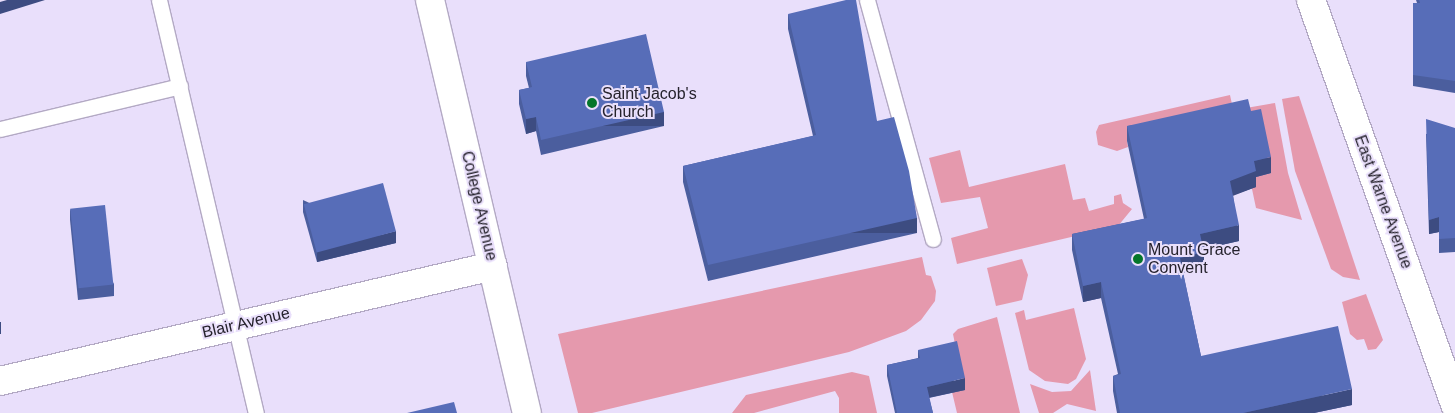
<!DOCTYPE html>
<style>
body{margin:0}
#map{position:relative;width:1455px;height:413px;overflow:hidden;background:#e9dffb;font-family:Helvetica,sans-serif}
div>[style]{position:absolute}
.green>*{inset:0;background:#e599ad}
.roads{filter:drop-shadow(1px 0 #b3a9c4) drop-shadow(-1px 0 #b3a9c4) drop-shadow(0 1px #b3a9c4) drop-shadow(0 -1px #b3a9c4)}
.service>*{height:15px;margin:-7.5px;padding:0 7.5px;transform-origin:7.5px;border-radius:7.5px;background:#fff}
.minor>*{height:28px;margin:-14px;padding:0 14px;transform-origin:14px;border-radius:14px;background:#fff}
.wall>*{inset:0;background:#4b5e9e}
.shaded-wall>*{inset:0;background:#3d4c81;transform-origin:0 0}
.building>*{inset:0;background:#576db8;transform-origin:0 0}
.dots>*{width:14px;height:14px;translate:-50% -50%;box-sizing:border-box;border:2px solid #e9dffb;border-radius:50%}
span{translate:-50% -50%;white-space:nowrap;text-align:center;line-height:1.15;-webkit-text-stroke:4px #e9dffb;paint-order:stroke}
.poi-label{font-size:16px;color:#25222c}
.left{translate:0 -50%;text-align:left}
.street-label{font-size:16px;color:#25222c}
</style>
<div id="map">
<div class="green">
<i style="clip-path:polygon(1230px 95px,1235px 118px,1127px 141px,1128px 147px,1117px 151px,1098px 145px,1096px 132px,1099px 125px)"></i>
<i style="clip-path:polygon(1299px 96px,1360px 280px,1343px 277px,1331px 269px,1295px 171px,1282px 99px)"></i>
<i style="clip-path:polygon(1275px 103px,1288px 173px,1302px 220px,1256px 208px,1252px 189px,1254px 177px,1271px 173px,1246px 108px)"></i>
<i style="clip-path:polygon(960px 150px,969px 187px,1065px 164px,1073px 200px,1085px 198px,1089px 211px,1114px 204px,1114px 196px,1121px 194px,1123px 203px,1132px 209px,1118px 226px,957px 264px,951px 238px,988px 228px,980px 197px,941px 203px,929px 158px)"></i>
<i style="clip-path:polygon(922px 257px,926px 275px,931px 276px,936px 291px,935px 301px,921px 320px,906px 331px,849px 352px,592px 413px,578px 413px,558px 334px)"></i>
<i style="clip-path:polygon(1022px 259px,1028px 275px,1022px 300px,996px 306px,987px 268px)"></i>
<i style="clip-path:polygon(1366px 294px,1383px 340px,1376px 349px,1368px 350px,1364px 339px,1357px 340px,1350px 334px,1342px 302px)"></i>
<i style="clip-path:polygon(1074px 308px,1086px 359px,1076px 379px,1068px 384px,1045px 381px,1029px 370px,1015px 313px,1024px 310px,1026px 320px)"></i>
<i style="clip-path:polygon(997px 317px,1020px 413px,957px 413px,952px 392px,964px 389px,953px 334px,958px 329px)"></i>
<i style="clip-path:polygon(1090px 370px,1096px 411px,1067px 404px,1053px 413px,1039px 413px,1030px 384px,1052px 392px,1071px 391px)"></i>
<i style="clip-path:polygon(852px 372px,869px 376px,877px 413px,839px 413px,839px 398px,835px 391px,754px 413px,732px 413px,746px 395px)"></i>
</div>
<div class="roads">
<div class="service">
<i style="left:159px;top:0;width:424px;rotate:76.8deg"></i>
<i style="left:867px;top:0;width:248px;rotate:74.6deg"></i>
<i style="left:0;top:129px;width:185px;rotate:-13.4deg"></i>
</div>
<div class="minor">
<i style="left:430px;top:0;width:424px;rotate:76.8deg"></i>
<i style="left:1311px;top:0;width:430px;rotate:70.4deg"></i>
<i style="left:0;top:381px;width:506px;rotate:-13.13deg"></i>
</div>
</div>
<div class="wall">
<i style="clip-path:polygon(1416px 0,1455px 0,1455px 93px,1413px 86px,1413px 3px,1417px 3px)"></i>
<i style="clip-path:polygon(788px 14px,877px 121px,917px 233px,708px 281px,683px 182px,683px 166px,813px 136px,788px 29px)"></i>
<i style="clip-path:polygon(526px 62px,664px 126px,541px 155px,536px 131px,526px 134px,519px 104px,519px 90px,529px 88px,526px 76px)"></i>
<i style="clip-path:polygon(1251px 111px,1271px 173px,1256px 177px,1256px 187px,1233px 195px,1239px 241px,1203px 249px,1204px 268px,1183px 273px,1201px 356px,1352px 405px,1314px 413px,1117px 413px,1113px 391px,1113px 376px,1118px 374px,1101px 298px,1083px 302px,1072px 250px,1072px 234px,1144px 219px,1127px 141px,1127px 126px)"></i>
<i style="clip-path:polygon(1455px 128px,1455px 252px,1439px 253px,1439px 232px,1429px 234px,1426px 134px)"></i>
<i style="clip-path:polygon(303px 200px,396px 243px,317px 262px,303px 212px)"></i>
<i style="clip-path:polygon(70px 209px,114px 284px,114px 296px,78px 300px,70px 220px)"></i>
<i style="clip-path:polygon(918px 350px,965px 390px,929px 398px,933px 413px,895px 413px,887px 376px,887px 365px,918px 358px)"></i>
</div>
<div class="shaded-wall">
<i style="clip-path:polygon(7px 0,45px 0,0 14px,0 2px)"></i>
<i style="left:664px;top:112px;width:14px;height:126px;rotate:90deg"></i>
<i style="clip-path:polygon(536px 117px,536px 131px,526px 134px,526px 119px)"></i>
<i style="clip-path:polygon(1271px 157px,1271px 173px,1256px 177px,1256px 187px,1230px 197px,1230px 181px,1254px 161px)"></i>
<i style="clip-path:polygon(1439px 217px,1439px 232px,1429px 234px,1429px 220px)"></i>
<i style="left:917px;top:218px;width:15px;height:214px;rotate:90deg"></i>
<i style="clip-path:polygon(1239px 225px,1239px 241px,1200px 250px,1200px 234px)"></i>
<i style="clip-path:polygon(396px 231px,396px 243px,317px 262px,317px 251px)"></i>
<i style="clip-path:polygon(1204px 252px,1204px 268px,1180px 273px,1180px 258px)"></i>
<i style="clip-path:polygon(1101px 282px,1101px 298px,1083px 302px,1083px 286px)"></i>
<i style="left:0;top:322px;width:1px;height:12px"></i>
<i style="clip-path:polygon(965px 378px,965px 390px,927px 398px,927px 387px)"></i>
<i style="clip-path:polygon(1352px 389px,1352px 405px,1314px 413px,1243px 413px)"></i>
</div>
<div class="building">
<i style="clip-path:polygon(846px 0,856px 0,877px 121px,894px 117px,909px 171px,917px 218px,708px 265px,683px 166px,816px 135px,788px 14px)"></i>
<i style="clip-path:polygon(1419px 0,1455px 0,1455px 81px,1413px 75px,1413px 3px,1420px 3px)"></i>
<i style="clip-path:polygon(646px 34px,664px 112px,541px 140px,536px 117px,526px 119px,519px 90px,532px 87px,526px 62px)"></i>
<i style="clip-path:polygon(1248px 99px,1251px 111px,1261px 109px,1271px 157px,1254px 161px,1256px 171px,1230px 181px,1239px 225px,1200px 234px,1204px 252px,1180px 258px,1201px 356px,1338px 326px,1352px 389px,1243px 413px,1120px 413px,1113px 376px,1121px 374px,1101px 282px,1083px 286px,1072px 234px,1147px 218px,1127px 126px)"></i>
<i style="clip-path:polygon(1426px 119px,1455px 128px,1455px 238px,1439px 239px,1439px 217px,1429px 220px)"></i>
<i style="left:383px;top:183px;width:50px;height:82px;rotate:75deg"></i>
<i style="left:105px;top:205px;width:80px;height:35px;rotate:84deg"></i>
<i style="clip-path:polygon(957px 341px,965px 378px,927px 387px,933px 413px,897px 413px,887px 365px,920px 358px,918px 350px)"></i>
<i style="clip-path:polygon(454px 402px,457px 413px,407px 413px)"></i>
</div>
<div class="dots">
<i style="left:592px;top:103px;background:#05762a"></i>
<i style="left:1138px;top:259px;background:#05762a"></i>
</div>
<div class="poi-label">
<span class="left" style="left:602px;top:103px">Saint Jacob's<br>Church</span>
<span class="left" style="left:1148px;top:259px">Mount Grace<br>Convent</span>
</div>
<div class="street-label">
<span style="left:1383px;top:202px;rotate:70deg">East Warne Avenue</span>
<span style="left:479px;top:206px;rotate:77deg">College Avenue</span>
<span style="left:246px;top:323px;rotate:-13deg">Blair Avenue</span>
</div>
</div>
